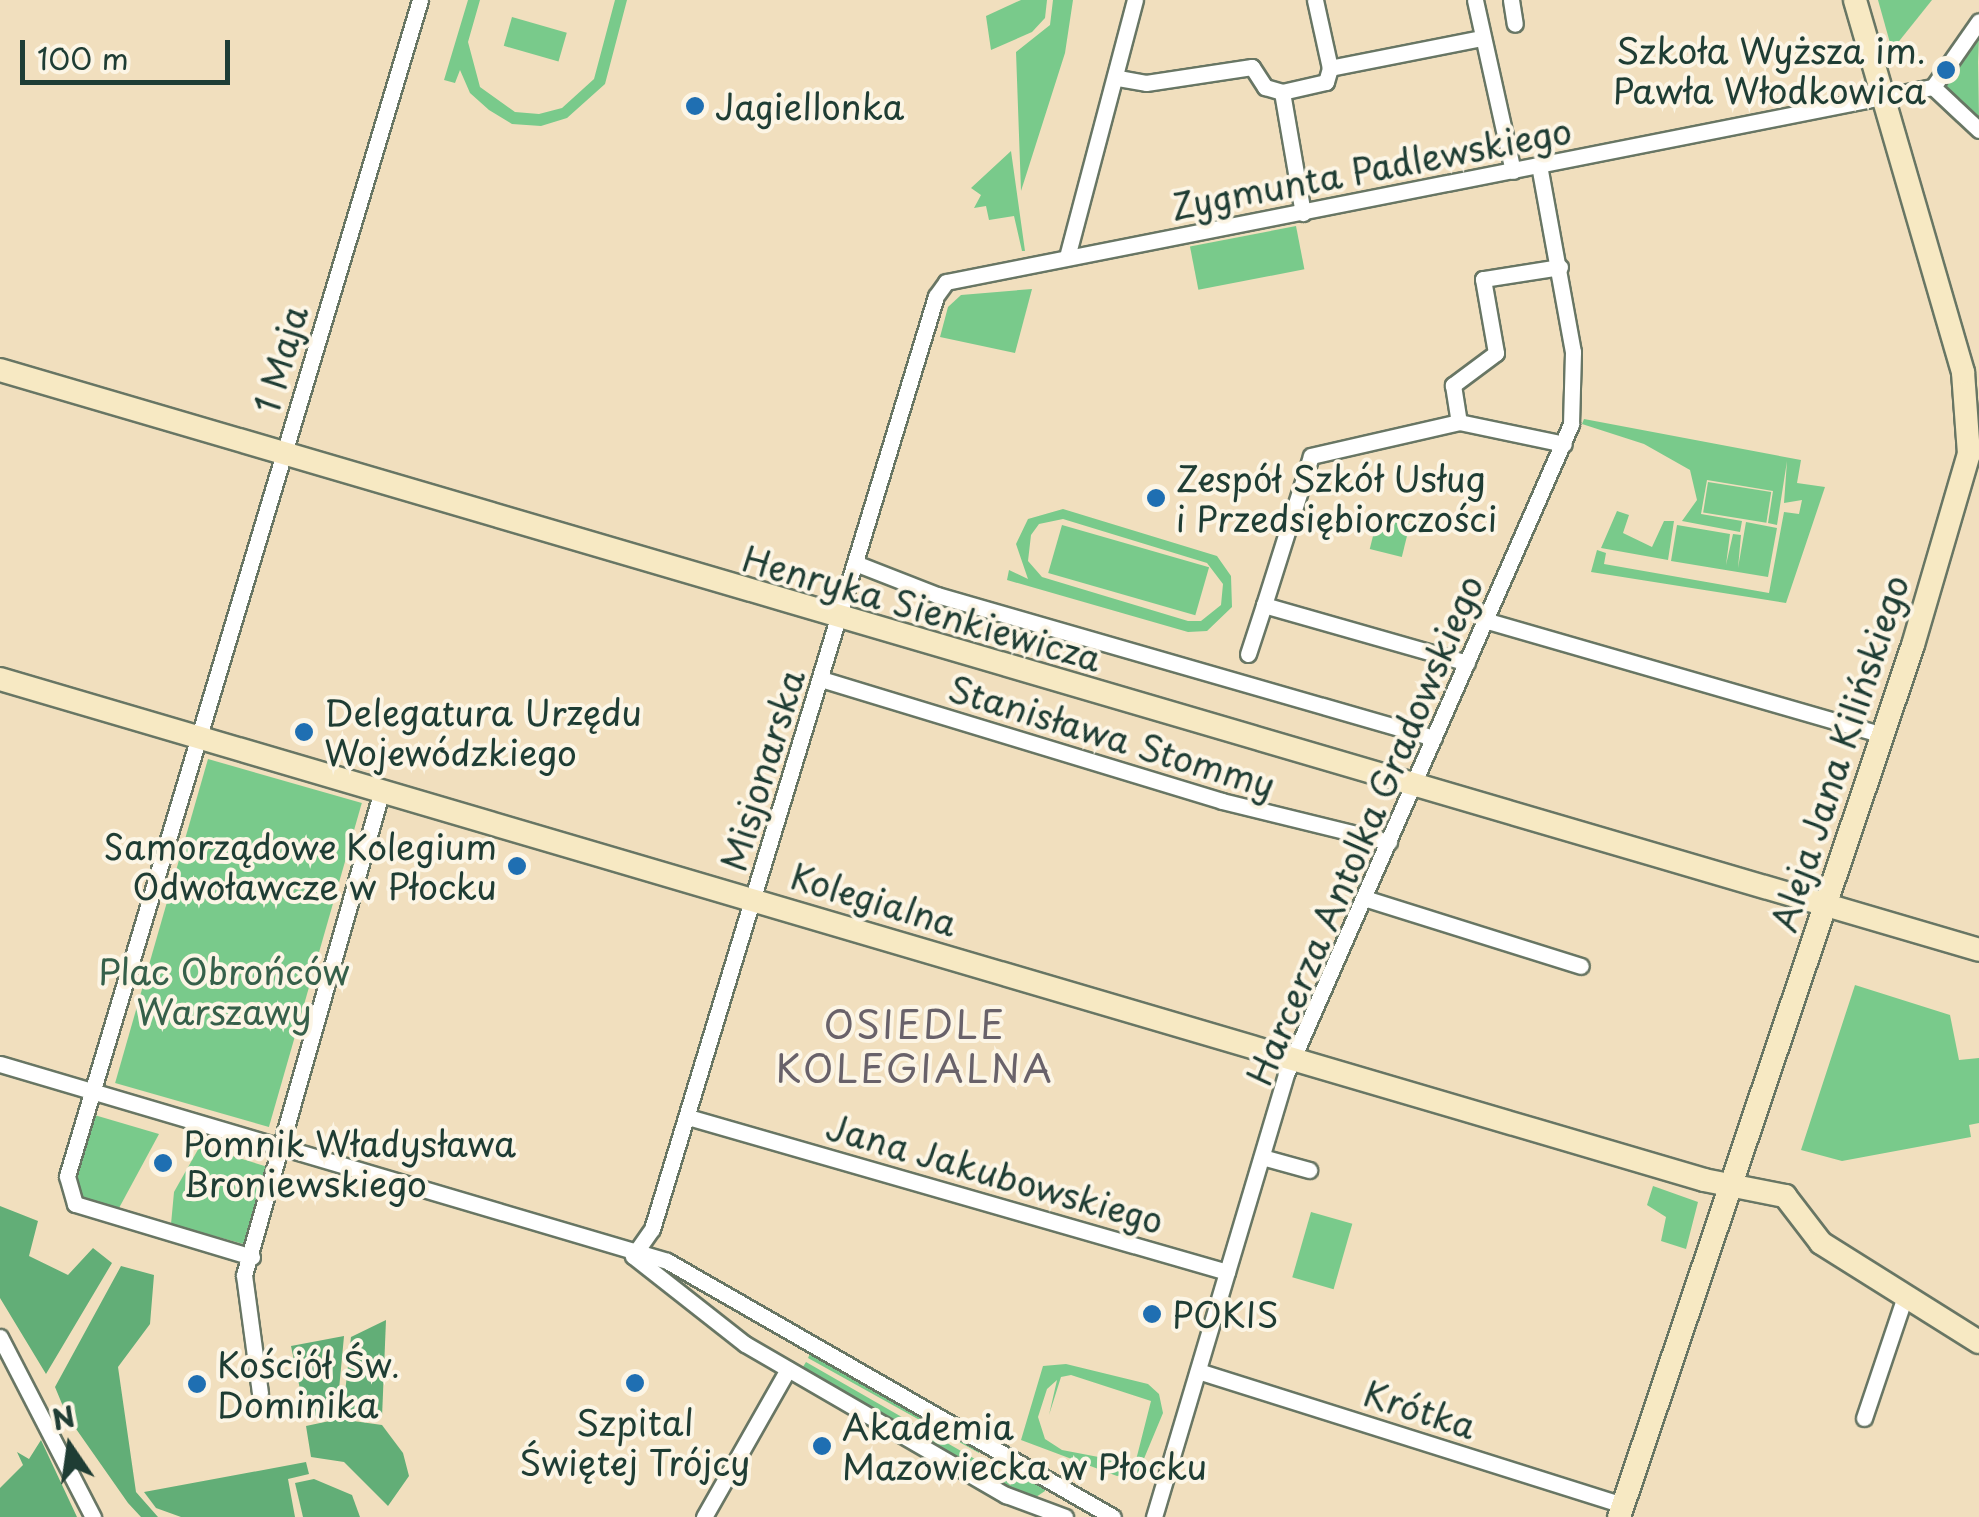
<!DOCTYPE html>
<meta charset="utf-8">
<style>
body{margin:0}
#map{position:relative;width:1979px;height:1517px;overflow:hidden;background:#f1dfbe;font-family:"Playpen Sans",sans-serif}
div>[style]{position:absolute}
.green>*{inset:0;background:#79ca8b;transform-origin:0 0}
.forest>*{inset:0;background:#62ae77}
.roads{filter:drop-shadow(2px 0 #687664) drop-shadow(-2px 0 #687664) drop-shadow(0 2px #687664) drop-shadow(0 -2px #687664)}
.street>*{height:15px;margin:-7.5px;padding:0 7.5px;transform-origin:7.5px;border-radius:7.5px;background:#fff}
.secondary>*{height:22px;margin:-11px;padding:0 11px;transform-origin:11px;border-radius:11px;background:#f7e9c3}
.dots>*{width:28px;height:28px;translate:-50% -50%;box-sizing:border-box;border:5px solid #fcf5e5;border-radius:50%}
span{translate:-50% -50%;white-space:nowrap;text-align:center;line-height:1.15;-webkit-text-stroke:8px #fcf5e5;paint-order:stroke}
.poi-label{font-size:35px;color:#1f3d34}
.right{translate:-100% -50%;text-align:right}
.left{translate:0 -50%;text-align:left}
.street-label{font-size:35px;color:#1f3d34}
.park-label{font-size:35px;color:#36604a}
.neighbourhood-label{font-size:38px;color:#69626a;letter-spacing:2.5px}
.north{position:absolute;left:20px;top:1397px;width:100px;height:100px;-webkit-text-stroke:8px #fcf5e5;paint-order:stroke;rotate:347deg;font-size:28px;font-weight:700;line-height:40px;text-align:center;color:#1f3d34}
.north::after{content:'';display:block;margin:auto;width:35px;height:45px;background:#1f3d34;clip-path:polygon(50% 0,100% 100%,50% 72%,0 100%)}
.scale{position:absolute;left:20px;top:40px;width:210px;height:45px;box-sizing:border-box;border:5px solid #1f3d34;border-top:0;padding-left:12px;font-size:30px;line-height:35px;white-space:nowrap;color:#1f3d34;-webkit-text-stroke:8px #fcf5e5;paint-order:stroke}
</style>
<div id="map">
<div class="green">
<i style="clip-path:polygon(468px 0,480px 0,468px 42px,480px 87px,515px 112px,539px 114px,562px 108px,594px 79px,615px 0,627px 0,605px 84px,567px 118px,541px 126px,512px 124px,489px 110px,470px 93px,460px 70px,455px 83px,444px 80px)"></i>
<i style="clip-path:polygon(1021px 0,1047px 0,1045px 18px,1032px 32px,991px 50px,986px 16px)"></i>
<i style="clip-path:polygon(1053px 0,1073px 0,1065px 53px,1021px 191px,1016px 52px,1050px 25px)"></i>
<i style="clip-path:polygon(1878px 0,1932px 0,1892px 50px)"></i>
<i style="left:512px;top:17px;width:57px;height:30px;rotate:16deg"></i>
<i style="clip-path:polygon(1979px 34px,1978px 62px,1979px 120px,1941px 86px)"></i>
<i style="clip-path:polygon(1011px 151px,1025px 251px,1022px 251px,1014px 216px,989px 220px,986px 206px,974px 208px,981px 195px,971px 188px)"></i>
<i style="left:1296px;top:226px;width:44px;height:108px;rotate:79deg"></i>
<i style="clip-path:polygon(1032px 289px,1015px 353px,940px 337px,948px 307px,961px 295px)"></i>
<i style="clip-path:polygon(1584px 419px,1801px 460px,1797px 483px,1825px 487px,1786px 603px,1591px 572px,1597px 550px,1606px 553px,1604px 564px,1769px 593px,1784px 512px,1799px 514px,1802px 500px,1784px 503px,1787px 461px,1777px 525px,1768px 523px,1773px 491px,1707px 480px,1701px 514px,1742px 521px,1740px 532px,1682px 521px,1697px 500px,1690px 470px,1644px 444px,1582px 424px)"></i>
<i style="left:1708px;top:482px;width:64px;height:31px;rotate:9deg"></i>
<i style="clip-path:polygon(evenodd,1063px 509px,1217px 556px,1231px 576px,1232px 607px,1207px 631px,1188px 632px,1007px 580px,1009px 570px,1028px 579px,1016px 544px,1028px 519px,1063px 509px,1063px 519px,1207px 563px,1223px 584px,1221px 605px,1201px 621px,1188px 621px,1042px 577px,1028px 561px,1031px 535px,1039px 524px,1063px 519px)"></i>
<i style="clip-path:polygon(1617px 511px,1629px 515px,1623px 533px,1652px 547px,1664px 521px,1674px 521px,1668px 560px,1601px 548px)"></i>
<i style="left:1378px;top:516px;width:33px;height:34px;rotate:14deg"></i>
<i style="clip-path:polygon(1746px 522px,1777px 528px,1768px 577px,1671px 561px,1677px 525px,1730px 534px,1726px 565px,1733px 534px,1741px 535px,1738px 568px)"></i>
<i style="left:1062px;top:525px;width:153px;height:50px;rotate:16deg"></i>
<i style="left:208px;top:759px;width:160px;height:337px;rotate:16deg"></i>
<i style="clip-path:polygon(1855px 985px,1950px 1015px,1959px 1060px,1979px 1058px,1979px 1123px,1969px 1125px,1971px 1137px,1842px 1161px,1801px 1150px)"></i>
<i style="clip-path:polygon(91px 1114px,159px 1134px,119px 1208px,79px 1199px,71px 1184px)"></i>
<i style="clip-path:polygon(200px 1146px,271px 1168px,247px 1245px,171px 1224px,174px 1192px)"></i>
<i style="clip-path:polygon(1653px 1186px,1698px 1202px,1686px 1249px,1661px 1241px,1666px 1217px,1647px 1205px)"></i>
<i style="left:1311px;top:1212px;width:43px;height:68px;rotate:16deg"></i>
<i style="clip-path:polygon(812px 1349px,1025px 1467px,1043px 1478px,1045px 1491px,1036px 1497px,1009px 1489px,801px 1370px,806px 1362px,975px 1459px,973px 1464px,997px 1479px,1001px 1473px,1010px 1485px,1022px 1476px,1013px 1464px,1005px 1466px,982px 1448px,979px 1453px,808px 1358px)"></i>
<i style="clip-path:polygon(evenodd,1066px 1364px,1148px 1384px,1159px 1394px,1163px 1413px,1138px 1473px,1117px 1476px,1021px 1440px,1043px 1366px,1066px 1364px,1071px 1375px,1151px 1401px,1135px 1464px,1062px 1450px,1045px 1439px,1038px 1417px,1047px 1389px,1057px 1380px,1049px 1415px,1061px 1377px,1071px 1375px)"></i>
</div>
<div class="forest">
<i style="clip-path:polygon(0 1206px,38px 1221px,29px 1256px,68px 1275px,93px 1248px,112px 1263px,46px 1374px,0 1298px)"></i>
<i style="clip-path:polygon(121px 1266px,154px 1275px,150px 1324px,118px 1367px,136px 1492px,158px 1517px,141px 1517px,128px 1503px,67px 1416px,55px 1387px)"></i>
<i style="clip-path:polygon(386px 1320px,382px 1417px,343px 1412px,351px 1337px)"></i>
<i style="clip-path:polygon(344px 1336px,337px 1411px,306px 1418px,291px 1346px)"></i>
<i style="clip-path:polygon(339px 1419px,382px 1425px,403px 1453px,409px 1476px,388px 1506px,344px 1462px,311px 1457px,306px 1426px)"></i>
<i style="clip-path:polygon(41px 1440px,77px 1517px,0 1517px,0 1488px,23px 1465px,17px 1452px,29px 1459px)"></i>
<i style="clip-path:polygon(306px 1462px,309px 1474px,288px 1479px,295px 1517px,181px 1517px,156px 1508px,144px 1492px)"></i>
<i style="clip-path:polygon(314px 1479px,352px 1495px,360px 1517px,303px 1517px,295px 1483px)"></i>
</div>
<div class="roads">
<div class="street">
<i style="left:1315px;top:0;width:70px;rotate:77.6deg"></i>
<i style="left:1475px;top:0;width:175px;rotate:77.5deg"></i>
<i style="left:1511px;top:0;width:24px;rotate:81deg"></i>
<i style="left:1118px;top:78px;width:28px;rotate:10deg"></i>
<i style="left:1146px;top:83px;width:107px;rotate:-8.6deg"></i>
<i style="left:1252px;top:67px;width:24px;rotate:57deg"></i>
<i style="left:1265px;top:87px;width:18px;rotate:16deg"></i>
<i style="left:1282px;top:92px;width:123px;rotate:80.2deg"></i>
<i style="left:1933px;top:87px;width:80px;rotate:-55.1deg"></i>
<i style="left:1282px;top:92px;width:45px;rotate:-12.8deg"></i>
<i style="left:1326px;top:82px;width:15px;rotate:-74deg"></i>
<i style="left:1330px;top:68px;width:154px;rotate:-11.2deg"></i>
<i style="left:1067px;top:257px;width:266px;rotate:-75.2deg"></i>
<i style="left:1560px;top:267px;width:78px;rotate:171.1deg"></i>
<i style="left:1483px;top:279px;width:75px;rotate:80deg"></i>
<i style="left:1496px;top:353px;width:54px;rotate:143.3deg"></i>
<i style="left:1453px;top:385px;width:37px;rotate:81deg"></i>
<i style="left:1459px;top:422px;width:107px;rotate:11.8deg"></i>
<i style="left:855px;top:563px;width:88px;rotate:21.3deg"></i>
<i style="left:937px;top:595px;width:517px;rotate:16.05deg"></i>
<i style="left:1264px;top:605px;width:156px;rotate:-72.5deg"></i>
<i style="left:1311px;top:456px;width:152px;rotate:-12.9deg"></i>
<i style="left:1488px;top:621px;width:411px;rotate:16.1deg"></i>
<i style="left:1248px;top:654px;width:52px;rotate:-71.9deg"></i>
<i style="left:1264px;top:605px;width:211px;rotate:15.9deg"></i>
<i style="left:821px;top:679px;width:419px;rotate:16.9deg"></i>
<i style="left:1222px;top:801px;width:172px;rotate:13.8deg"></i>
<i style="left:1364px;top:898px;width:227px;rotate:17.4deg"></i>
<i style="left:0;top:1064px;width:695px;rotate:16.45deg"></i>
<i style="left:667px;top:1261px;width:514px;rotate:29.86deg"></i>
<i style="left:688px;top:1117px;width:561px;rotate:16.04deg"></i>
<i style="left:1262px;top:1157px;width:49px;rotate:15.5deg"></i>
<i style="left:633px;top:1256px;width:33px;rotate:-55deg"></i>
<i style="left:652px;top:1229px;width:975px;rotate:-73.07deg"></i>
<i style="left:936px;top:296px;width:17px;rotate:-54deg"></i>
<i style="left:946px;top:282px;width:1006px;rotate:-11.18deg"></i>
<i style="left:1933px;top:87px;width:63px;rotate:43.1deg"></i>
<i style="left:633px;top:1256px;width:142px;rotate:38.2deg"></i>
<i style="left:745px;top:1344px;width:302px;rotate:30.1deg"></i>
<i style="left:1006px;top:1495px;width:63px;rotate:20.4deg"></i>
<i style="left:252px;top:1257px;width:185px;rotate:-163.3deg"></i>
<i style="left:75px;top:1204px;width:29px;rotate:-106deg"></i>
<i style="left:67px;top:1176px;width:1228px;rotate:-73.29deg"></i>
<i style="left:0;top:1337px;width:203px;rotate:62.7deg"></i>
<i style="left:1198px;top:1371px;width:446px;rotate:17.5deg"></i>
<i style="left:260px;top:1393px;width:119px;rotate:-97.7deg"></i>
<i style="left:244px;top:1275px;width:504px;rotate:-74.12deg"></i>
<i style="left:1864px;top:1418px;width:129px;rotate:-71.4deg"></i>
<i style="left:704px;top:1517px;width:170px;rotate:-60.4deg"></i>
<i style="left:1154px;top:1517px;width:462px;rotate:-73.4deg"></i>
<i style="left:1286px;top:1074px;width:710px;rotate:-66.32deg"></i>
<i style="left:1571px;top:424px;width:72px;rotate:-88.4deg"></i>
<i style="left:1573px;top:352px;width:190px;rotate:-100.3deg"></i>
</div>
<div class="secondary">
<i style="left:0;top:370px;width:2062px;rotate:16.33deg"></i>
<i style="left:0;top:679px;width:1776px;rotate:16.38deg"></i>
<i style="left:1704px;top:1180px;width:83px;rotate:11.2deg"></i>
<i style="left:1785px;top:1196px;width:59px;rotate:52.5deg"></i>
<i style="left:1821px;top:1243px;width:186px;rotate:32.1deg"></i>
<i style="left:1619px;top:1517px;width:920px;rotate:-71.37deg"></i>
<i style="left:1913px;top:645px;width:199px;rotate:-73.7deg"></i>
<i style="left:1969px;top:454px;width:82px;rotate:-94.2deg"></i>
<i style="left:1963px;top:372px;width:387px;rotate:-106.2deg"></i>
</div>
</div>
<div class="dots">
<i style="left:1946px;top:70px;background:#1f6fb2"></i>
<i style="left:695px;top:106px;background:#1f6fb2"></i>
<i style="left:1156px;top:498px;background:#1f6fb2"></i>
<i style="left:304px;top:732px;background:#1f6fb2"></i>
<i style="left:517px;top:866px;background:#1f6fb2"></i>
<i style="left:163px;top:1163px;background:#1f6fb2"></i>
<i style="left:1152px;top:1314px;background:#1f6fb2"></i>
<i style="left:635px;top:1383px;background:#1f6fb2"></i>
<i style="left:197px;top:1384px;background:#1f6fb2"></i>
<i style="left:822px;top:1446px;background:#1f6fb2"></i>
</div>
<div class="poi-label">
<span class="right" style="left:1926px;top:70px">Szkoła Wyższa im.<br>Pawła Włodkowica</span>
<span class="left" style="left:715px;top:106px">Jagiellonka</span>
<span class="left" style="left:1176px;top:498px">Zespół Szkół Usług<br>i Przedsiębiorczości</span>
<span class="left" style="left:324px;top:732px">Delegatura Urzędu<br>Wojewódzkiego</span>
<span class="right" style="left:497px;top:866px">Samorządowe Kolegium<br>Odwoławcze w Płocku</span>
<span class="left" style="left:183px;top:1163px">Pomnik Władysława<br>Broniewskiego</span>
<span class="left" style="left:1172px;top:1314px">POKIS</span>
<span class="left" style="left:217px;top:1384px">Kościół Św.<br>Dominika</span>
<span style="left:635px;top:1442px">Szpital<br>Świętej Trójcy</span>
<span class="left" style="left:842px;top:1446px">Akademia<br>Mazowiecka w Płocku</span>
</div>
<div class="street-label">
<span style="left:1371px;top:168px;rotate:-11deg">Zygmunta Padlewskiego</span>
<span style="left:280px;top:359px;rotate:-74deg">1 Maja</span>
<span style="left:922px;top:608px;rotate:16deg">Henryka Sienkiewicza</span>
<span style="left:1112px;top:736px;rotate:17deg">Stanisława Stommy</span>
<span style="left:1839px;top:753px;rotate:-72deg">Aleja Jana Kilińskiego</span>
<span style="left:762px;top:770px;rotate:-73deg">Misjonarska</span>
<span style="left:1364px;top:830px;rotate:-67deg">Harcerza Antolka Gradowskiego</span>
<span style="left:874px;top:899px;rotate:17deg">Kolegialna</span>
<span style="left:995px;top:1173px;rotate:16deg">Jana Jakubowskiego</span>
<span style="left:1420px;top:1409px;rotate:18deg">Krótka</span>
</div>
<div class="park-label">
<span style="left:224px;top:991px">Plac Obrońców<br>Warszawy</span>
</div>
<div class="neighbourhood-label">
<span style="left:915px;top:1046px">OSIEDLE<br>KOLEGIALNA</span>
</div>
<div class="north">N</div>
<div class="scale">100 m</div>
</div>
